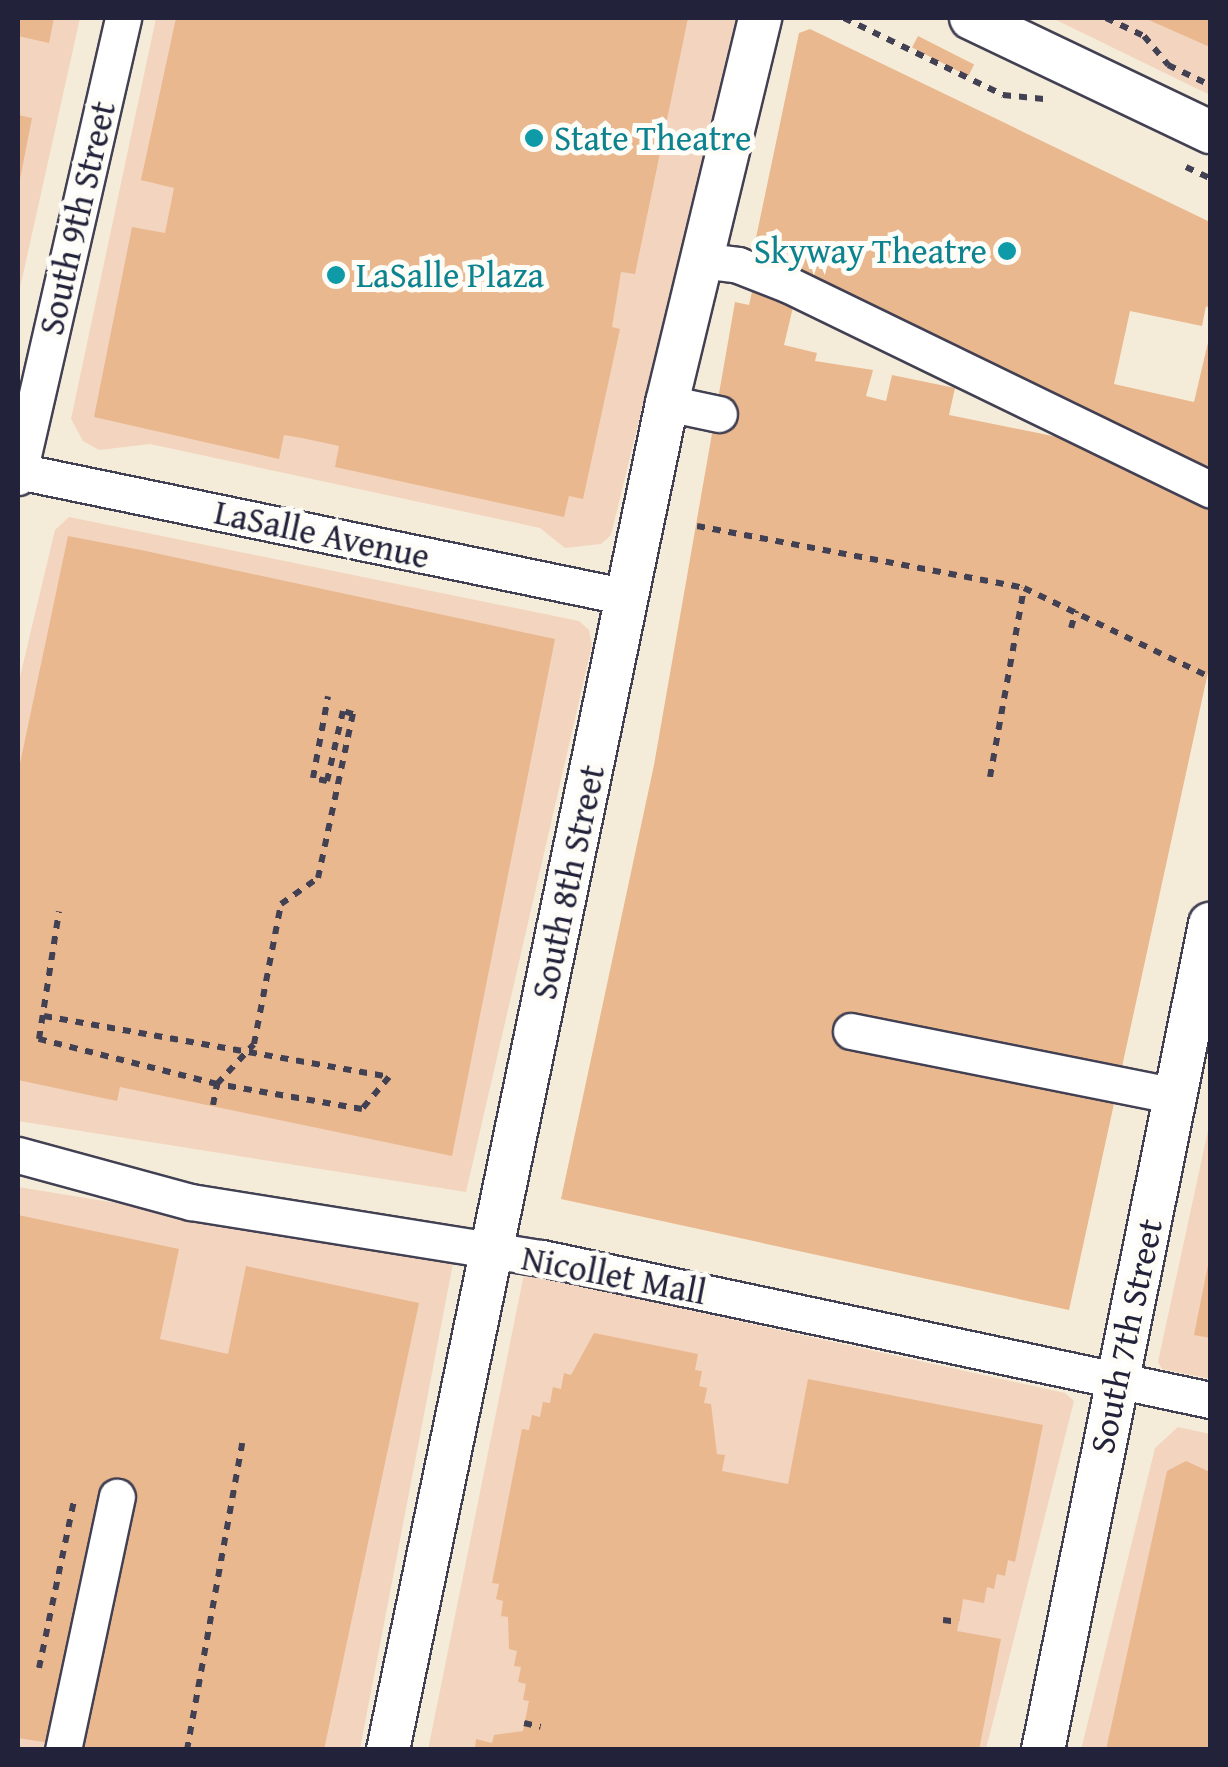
<!DOCTYPE html>
<style>
body{margin:0}
#map{position:relative;width:1228px;height:1767px;overflow:hidden;background:#f4ecd8;font-family:"Gentium Book Plus",serif}
div>[style]{position:absolute}
.built>*{inset:0;background:#f3d4bf}
.building>*{inset:0;background:#eab88f;transform-origin:0 0}
.path>*{height:6px;margin-top:-3px;transform-origin:0;background:repeating-linear-gradient(90deg,#424053 0 8px,transparent 0 16px)}
.roads{filter:drop-shadow(2px 0 #424053) drop-shadow(-2px 0 #424053) drop-shadow(0 2px #424053) drop-shadow(0 -2px #424053)}
.minor>*{height:35px;margin:-17.5px;padding:0 17.5px;transform-origin:17.5px;border-radius:17.5px;background:#fff}
.major>*{height:42px;margin:-21px;padding:0 21px;transform-origin:21px;border-radius:21px;background:#fff}
.dots>*{width:28px;height:28px;translate:-50% -50%;box-sizing:border-box;border:5px solid #fdfcf7;border-radius:50%}
span{translate:-50% -50%;white-space:nowrap;text-align:center;line-height:1.15;-webkit-text-stroke:10px #fdfcf7;paint-order:stroke}
.culture-label{font-size:35px;color:#0d838f}
.left{translate:0 -50%;text-align:left}
.right{translate:-100% -50%;text-align:right}
.street-label{font-size:35px;color:#22223b}
.frame{position:absolute;inset:0;border:20px solid #22223b;pointer-events:none}
</style>
<div id="map">
<div class="built">
<i style="clip-path:polygon(18px 18px,80px 18px,18px 297px)"></i>
<i style="clip-path:polygon(156px 18px,737px 18px,611px 535px,601px 544px,565px 548px,540px 528px,150px 444px,99px 450px,83px 441px,71px 419px)"></i>
<i style="clip-path:polygon(1052px 18px,1210px 18px,1210px 95px)"></i>
<i style="clip-path:polygon(69px 517px,579px 621px,589px 630px,592px 645px,466px 1192px,18px 1121px,18px 685px,55px 530px)"></i>
<i style="clip-path:polygon(1210px 1121px,1210px 1379px,1162px 1369px,1158px 1362px)"></i>
<i style="clip-path:polygon(18px 1187px,454px 1258px,360px 1749px,18px 1749px)"></i>
<i style="clip-path:polygon(524px 1274px,1065px 1393px,1074px 1401px,986px 1749px,428px 1750px)"></i>
<i style="clip-path:polygon(1178px 1427px,1210px 1434px,1210px 1749px,1081px 1750px,1155px 1448px)"></i>
</div>
<div class="building">
<i style="clip-path:polygon(18px 18px,54px 18px,49px 43px,18px 36px)"></i>
<i style="clip-path:polygon(176px 18px,688px 18px,635px 274px,621px 272px,612px 327px,620px 329px,583px 499px,569px 496px,564px 517px,335px 467px,339px 446px,302px 438px,284px 435px,279px 459px,94px 417px,132px 227px,165px 233px,174px 188px,141px 180px)"></i>
<i style="clip-path:polygon(1144px 18px,1210px 18px,1210px 47px)"></i>
<i style="clip-path:polygon(810px 29px,1210px 222px,1210px 309px,1206px 306px,1202px 326px,1130px 311px,1114px 384px,1194px 402px,1210px 334px,1210px 473px,753px 252px,799px 33px)"></i>
<i style="left:918px;top:36px;width:63px;height:13px;rotate:27deg"></i>
<i style="clip-path:polygon(18px 115px,32px 118px,19px 184px,18px 184px)"></i>
<i style="clip-path:polygon(753px 287px,794px 303px,784px 345px,817px 353px,815px 361px,873px 370px,866px 396px,886px 401px,892px 375px,955px 388px,949px 415px,1082px 442px,1210px 511px,1210px 663px,1069px 1310px,561px 1199px,654px 765px,735px 302px,749px 305px)"></i>
<i style="clip-path:polygon(68px 536px,141px 550px,81px 829px,141px 550px,555px 639px,452px 1156px,120px 1087px,117px 1101px,18px 1080px,18px 773px)"></i>
<i style="clip-path:polygon(18px 1215px,179px 1249px,160px 1339px,228px 1354px,246px 1266px,419px 1303px,324px 1750px,94px 1750px,18px 1738px)"></i>
<i style="clip-path:polygon(1209px 1260px,1210px 1260px,1210px 1338px,1194px 1335px)"></i>
<i style="clip-path:polygon(594px 1333px,698px 1354px,695px 1370px,702px 1371px,699px 1386px,707px 1388px,704px 1403px,711px 1404px,717px 1454px,725px 1455px,722px 1471px,788px 1484px,808px 1379px,1043px 1425px,1015px 1562px,1008px 1560px,1005px 1576px,997px 1574px,994px 1589px,987px 1587px,984px 1603px,963px 1599px,962px 1607px,957px 1631px,1001px 1639px,979px 1750px,475px 1750px,476px 1739px,492px 1743px,494px 1735px,523px 1731px,529px 1701px,523px 1700px,526px 1684px,518px 1682px,521px 1667px,514px 1666px,517px 1651px,509px 1649px,508px 1617px,501px 1616px,503px 1601px,496px 1599px,499px 1584px,492px 1583px,522px 1429px,529px 1430px,532px 1415px,540px 1417px,543px 1402px,550px 1403px,553px 1387px,561px 1389px,564px 1373px,571px 1375px)"></i>
<i style="clip-path:polygon(1186px 1461px,1210px 1472px,1210px 1750px,1106px 1750px,1167px 1471px)"></i>
</div>
<div class="path">
<i style="left:844px;top:18px;width:177px;rotate:25.8deg"></i>
<i style="left:1003px;top:95px;width:41px;rotate:5.6deg"></i>
<i style="left:1106px;top:18px;width:42px;rotate:25.3deg"></i>
<i style="left:1144px;top:36px;width:38px;rotate:50deg"></i>
<i style="left:1168px;top:65px;width:47px;rotate:25.5deg"></i>
<i style="left:1186px;top:167px;width:26px;rotate:25deg"></i>
<i style="left:697px;top:526px;width:333px;rotate:10.7deg"></i>
<i style="left:1024px;top:588px;width:204px;rotate:25.6deg"></i>
<i style="left:1071px;top:628px;width:18px;rotate:-74deg"></i>
<i style="left:990px;top:777px;width:192px;rotate:-79.8deg"></i>
<i style="left:44px;top:1016px;width:350px;rotate:10deg"></i>
<i style="left:389px;top:1077px;width:42px;rotate:130.2deg"></i>
<i style="left:362px;top:1109px;width:147px;rotate:-170.2deg"></i>
<i style="left:217px;top:1084px;width:184px;rotate:-165.8deg"></i>
<i style="left:39px;top:1039px;width:129px;rotate:-81.1deg"></i>
<i style="left:213px;top:1105px;width:21px;rotate:-79deg"></i>
<i style="left:217px;top:1084px;width:54px;rotate:-47.2deg"></i>
<i style="left:254px;top:1044px;width:143px;rotate:-79.1deg"></i>
<i style="left:281px;top:904px;width:45px;rotate:-35.1deg"></i>
<i style="left:318px;top:878px;width:168px;rotate:-78deg"></i>
<i style="left:353px;top:714px;width:10px;rotate:-163deg"></i>
<i style="left:343px;top:711px;width:72px;rotate:102.9deg"></i>
<i style="left:327px;top:781px;width:14px;rotate:-168deg"></i>
<i style="left:313px;top:778px;width:83px;rotate:-79.6deg"></i>
<i style="left:943px;top:1620px;width:16px;rotate:7deg"></i>
<i style="left:39px;top:1668px;width:171px;rotate:-78.2deg"></i>
<i style="left:524px;top:1723px;width:17px;rotate:13deg"></i>
<i style="left:187px;top:1750px;width:312px;rotate:-79.8deg"></i>
</div>
<div class="roads">
<div class="minor">
<i style="left:699px;top:260px;width:39px;rotate:7deg"></i>
<i style="left:738px;top:265px;width:55px;rotate:21.4deg"></i>
<i style="left:789px;top:285px;width:468px;rotate:25.9deg"></i>
<i style="left:667px;top:403px;width:53px;rotate:11.9deg"></i>
<i style="left:18px;top:471px;width:622px;rotate:11.69deg"></i>
<i style="left:18px;top:477px;width:471px;rotate:-77.1deg"></i>
<i style="left:851px;top:1031px;width:330px;rotate:11.3deg"></i>
<i style="left:18px;top:1155px;width:179px;rotate:15.2deg"></i>
<i style="left:191px;top:1202px;width:355px;rotate:9.1deg"></i>
<i style="left:542px;top:1258px;width:683px;rotate:12deg"></i>
<i style="left:63px;top:1750px;width:259px;rotate:-78deg"></i>
</div>
<div class="major">
<i style="left:971px;top:18px;width:265px;rotate:25.5deg"></i>
<i style="left:388px;top:1750px;width:1376px;rotate:-78.3deg"></i>
<i style="left:667px;top:403px;width:396px;rotate:-76.4deg"></i>
<i style="left:1043px;top:1750px;width:843px;rotate:-78.57deg"></i>
</div>
</div>
<div class="dots">
<i style="left:534px;top:138px;background:#0f9aa8"></i>
<i style="left:1007px;top:251px;background:#0f9aa8"></i>
<i style="left:336px;top:275px;background:#0f9aa8"></i>
</div>
<div class="culture-label">
<span class="left" style="left:554px;top:138px">State Theatre</span>
<span class="right" style="left:987px;top:251px">Skyway Theatre</span>
<span class="left" style="left:356px;top:275px">LaSalle Plaza</span>
</div>
<div class="street-label">
<span style="left:77px;top:218px;rotate:-77deg">South 9th Street</span>
<span style="left:322px;top:534px;rotate:12deg">LaSalle Avenue</span>
<span style="left:568px;top:882px;rotate:-78deg">South 8th Street</span>
<span style="left:614px;top:1275px;rotate:11deg">Nicollet Mall</span>
<span style="left:1126px;top:1336px;rotate:-78deg">South 7th Street</span>
</div>
<div class="frame"></div>
</div>
